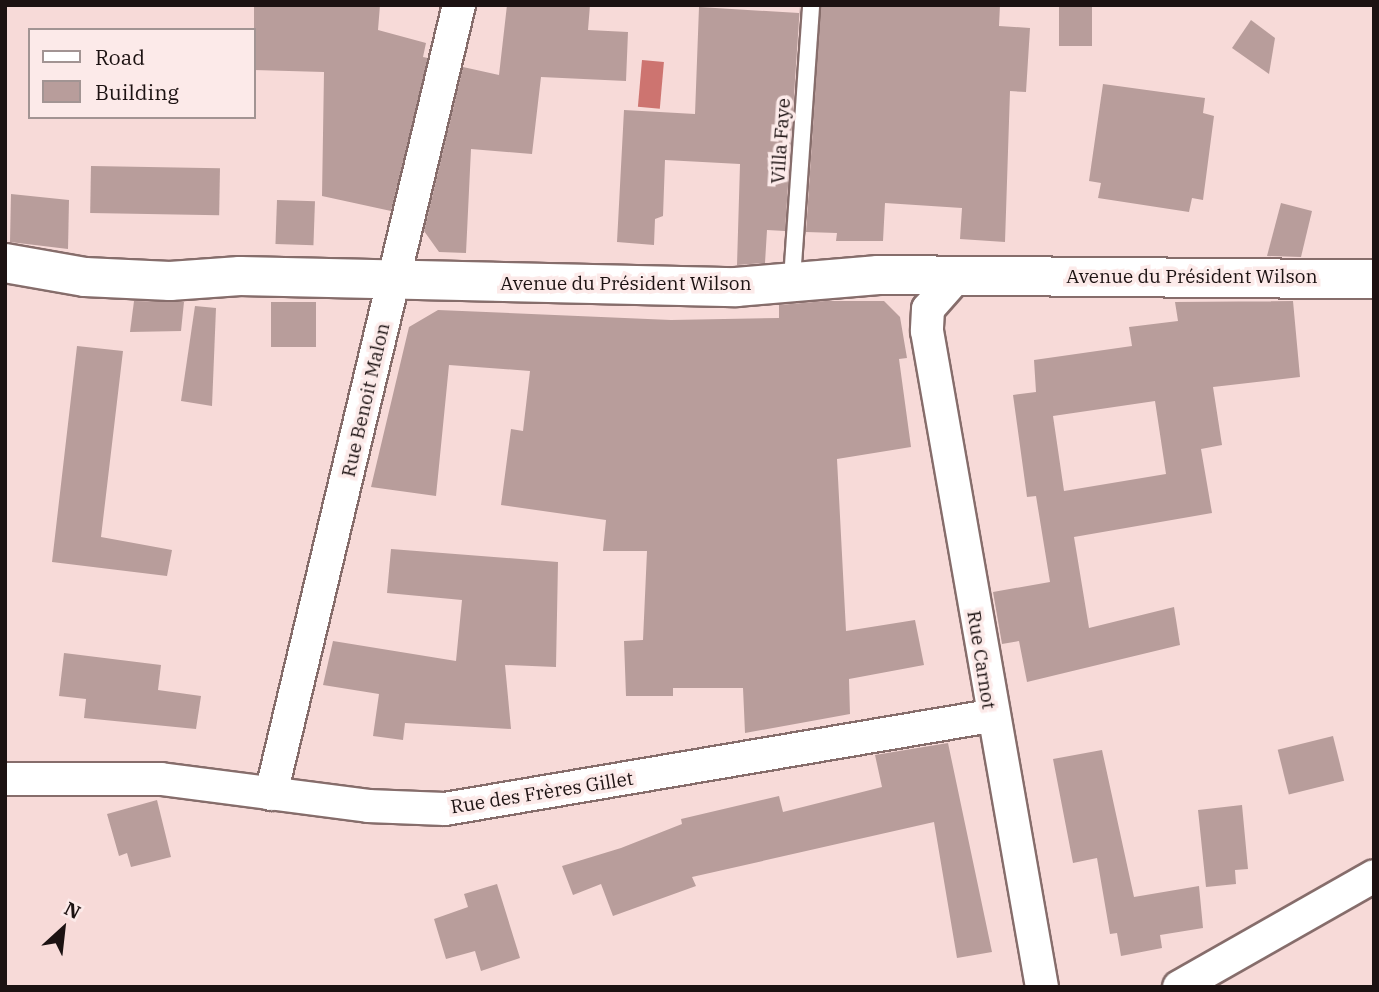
<!DOCTYPE html>
<meta charset="utf-8">
<style>
body{margin:0}
#map{position:relative;width:1379px;height:992px;overflow:hidden;background:#f7dad8;font-family:"IBM Plex Serif",serif}
div>[style]{position:absolute}
.water>*{inset:0;background:#cd7470;transform-origin:0 0}
.building>*{inset:0;background:#b89d9b;transform-origin:0 0}
.roads{filter:drop-shadow(2px 0 #866d6b) drop-shadow(-2px 0 #866d6b) drop-shadow(0 2px #866d6b) drop-shadow(0 -2px #866d6b)}
.service>*{height:16px;margin:-8px;padding:0 8px;transform-origin:8px;border-radius:8px;background:#fff}
.minor>*{height:32px;margin:-16px;padding:0 16px;transform-origin:16px;border-radius:16px;background:#fff}
.tertiary>*{height:38px;margin:-19px;padding:0 19px;transform-origin:19px;border-radius:19px;background:#fff}
span{translate:-50% -50%;white-space:nowrap;text-align:center;line-height:1.15;-webkit-text-stroke:7px #fceae9;paint-order:stroke}
.street-label{font-size:19px;color:#1c1212}
.frame{position:absolute;inset:0;border:7px solid #1c1212;pointer-events:none}
.legend{position:absolute;left:28px;top:28px;width:228px;height:91px;box-sizing:border-box;background:#fceae9;border:2px solid #a29493;margin:0;padding:9px 12px;list-style:none;font-size:21px;color:#1c1212}
.legend li{display:flex;align-items:center;gap:14px;height:35px}
.legend b{width:35px;border:2px solid #a29493}
.north{position:absolute;left:28px;top:894px;width:70px;height:70px;-webkit-text-stroke:5px #fceae9;paint-order:stroke;rotate:27deg;font-size:19px;font-weight:700;line-height:28px;text-align:center;color:#1c1212}
.north::after{content:'';display:block;margin:auto;width:24px;height:32px;background:#1c1212;clip-path:polygon(50% 0,100% 100%,50% 72%,0 100%)}
</style>
<div id="map">
<div class="water">
<i style="left:642px;top:60px;width:22px;height:47px;rotate:5deg"></i>
</div>
<div class="building">
<i style="clip-path:polygon(254px 5px,380px 5px,378px 30px,426px 43px,423px 57px,428px 58px,391px 211px,322px 196px,324px 72px,254px 70px)"></i>
<i style="clip-path:polygon(507px 5px,590px 5px,588px 30px,628px 32px,626px 81px,541px 77px,532px 154px,471px 149px,466px 253px,439px 252px,424px 231px,463px 67px,499px 75px)"></i>
<i style="clip-path:polygon(800px 5px,785px 231px,767px 230px,765px 263px,737px 265px,740px 164px,665px 160px,663px 216px,655px 219px,654px 245px,617px 242px,624px 110px,695px 114px,699px 7px,799px 13px)"></i>
<i style="clip-path:polygon(821px 5px,1000px 5px,999px 26px,1030px 28px,1026px 92px,1010px 91px,1005px 242px,960px 239px,962px 208px,885px 203px,883px 241px,836px 241px,837px 233px,806px 232px)"></i>
<i style="left:1059px;top:5px;width:33px;height:41px"></i>
<i style="clip-path:polygon(1251px 20px,1275px 38px,1269px 74px,1232px 48px)"></i>
<i style="clip-path:polygon(1103px 84px,1205px 98px,1203px 113px,1214px 116px,1203px 200px,1192px 198px,1189px 212px,1098px 198px,1101px 183px,1089px 181px)"></i>
<i style="left:91px;top:166px;width:129px;height:47px;rotate:1deg"></i>
<i style="clip-path:polygon(11px 194px,69px 200px,68px 249px,10px 242px)"></i>
<i style="left:277px;top:200px;width:38px;height:44px;rotate:2deg"></i>
<i style="clip-path:polygon(1281px 203px,1312px 211px,1301px 257px,1267px 256px)"></i>
<i style="clip-path:polygon(134px 301px,184px 302px,181px 331px,130px 332px)"></i>
<i style="clip-path:polygon(825px 301px,884px 301px,900px 317px,907px 358px,899px 359px,911px 447px,837px 459px,846px 631px,915px 620px,924px 665px,849px 679px,850px 714px,745px 733px,743px 688px,673px 688px,673px 696px,626px 696px,624px 641px,643px 640px,647px 551px,603px 551px,606px 520px,501px 505px,511px 429px,523px 431px,530px 371px,449px 365px,436px 496px,371px 487px,409px 327px,438px 310px,671px 320px,779px 318px,779px 305px)"></i>
<i style="clip-path:polygon(evenodd,1293px 301px,1300px 377px,1213px 387px,1222px 445px,1201px 449px,1212px 513px,1074px 537px,1089px 628px,1174px 607px,1180px 645px,1027px 682px,1019px 641px,1002px 644px,993px 592px,1050px 582px,1036px 496px,1027px 497px,1013px 395px,1036px 392px,1034px 360px,1132px 346px,1129px 327px,1178px 321px,1175px 302px,1293px 301px,1155px 401px,1166px 474px,1064px 491px,1053px 416px,1155px 401px)"></i>
<i style="left:271px;top:302px;width:45px;height:45px"></i>
<i style="clip-path:polygon(195px 306px,216px 308px,212px 406px,181px 401px)"></i>
<i style="clip-path:polygon(77px 346px,123px 351px,101px 537px,172px 550px,167px 576px,52px 562px)"></i>
<i style="clip-path:polygon(391px 549px,558px 562px,556px 667px,505px 665px,511px 729px,405px 723px,403px 740px,373px 736px,379px 694px,323px 685px,333px 641px,456px 661px,462px 600px,387px 593px)"></i>
<i style="clip-path:polygon(64px 653px,161px 665px,158px 690px,201px 696px,196px 729px,84px 718px,86px 699px,59px 696px)"></i>
<i style="left:1333px;top:736px;width:46px;height:57px;rotate:76deg"></i>
<i style="clip-path:polygon(948px 743px,992px 952px,957px 958px,934px 822px,692px 877px,696px 886px,613px 916px,601px 884px,573px 895px,562px 866px,621px 848px,682px 824px,681px 819px,779px 796px,783px 812px,882px 787px,875px 755px)"></i>
<i style="clip-path:polygon(1102px 750px,1134px 897px,1199px 886px,1203px 928px,1160px 935px,1162px 948px,1121px 956px,1117px 933px,1110px 934px,1097px 858px,1073px 863px,1053px 759px)"></i>
<i style="clip-path:polygon(157px 800px,171px 857px,131px 867px,127px 853px,119px 856px,107px 814px)"></i>
<i style="clip-path:polygon(1242px 805px,1248px 869px,1235px 870px,1236px 884px,1206px 887px,1198px 810px)"></i>
<i style="clip-path:polygon(497px 884px,520px 958px,481px 971px,475px 951px,446px 959px,434px 919px,468px 907px,464px 894px)"></i>
</div>
<div class="roads">
<div class="service">
<i style="left:792px;top:279px;width:275px;rotate:-86deg"></i>
</div>
<div class="minor">
<i style="left:958px;top:275px;width:45px;rotate:131.4deg"></i>
<i style="left:928px;top:309px;width:22px;rotate:93deg"></i>
<i style="left:927px;top:331px;width:666px;rotate:80.06deg"></i>
<i style="left:5px;top:779px;width:156px"></i>
<i style="left:161px;top:779px;width:209px;rotate:7.4deg"></i>
<i style="left:368px;top:806px;width:77px;rotate:2.2deg"></i>
<i style="left:445px;top:809px;width:553px;rotate:-9.68deg"></i>
<i style="left:271px;top:794px;width:811px;rotate:-76.6deg"></i>
<i style="left:1179px;top:987px;width:224px;rotate:-29.6deg"></i>
</div>
<div class="tertiary">
<i style="left:5px;top:263px;width:81px;rotate:9.9deg"></i>
<i style="left:85px;top:277px;width:85px;rotate:2.7deg"></i>
<i style="left:170px;top:281px;width:70px;rotate:-4.1deg"></i>
<i style="left:240px;top:276px;width:496px;rotate:1.3deg"></i>
<i style="left:736px;top:287px;width:143px;rotate:-4.8deg"></i>
<i style="left:878px;top:275px;width:496px;rotate:0.5deg"></i>
</div>
</div>
<div class="street-label">
<span style="left:781px;top:141px;rotate:-86deg">Villa Faye</span>
<span style="left:1192px;top:277px">Avenue du Président Wilson</span>
<span style="left:626px;top:284px">Avenue du Président Wilson</span>
<span style="left:366px;top:400px;rotate:-77deg">Rue Benoit Malon</span>
<span style="left:981px;top:660px;rotate:81deg">Rue Carnot</span>
<span style="left:542px;top:793px;rotate:-9deg">Rue des Frères Gillet</span>
</div>
<div class="frame"></div>
<ul class="legend">
<li><b style="height:9px;background:#fff"></b>Road</li>
<li><b style="height:19px;background:#b89d9b"></b>Building</li>
</ul>
<div class="north">N</div>
</div>
